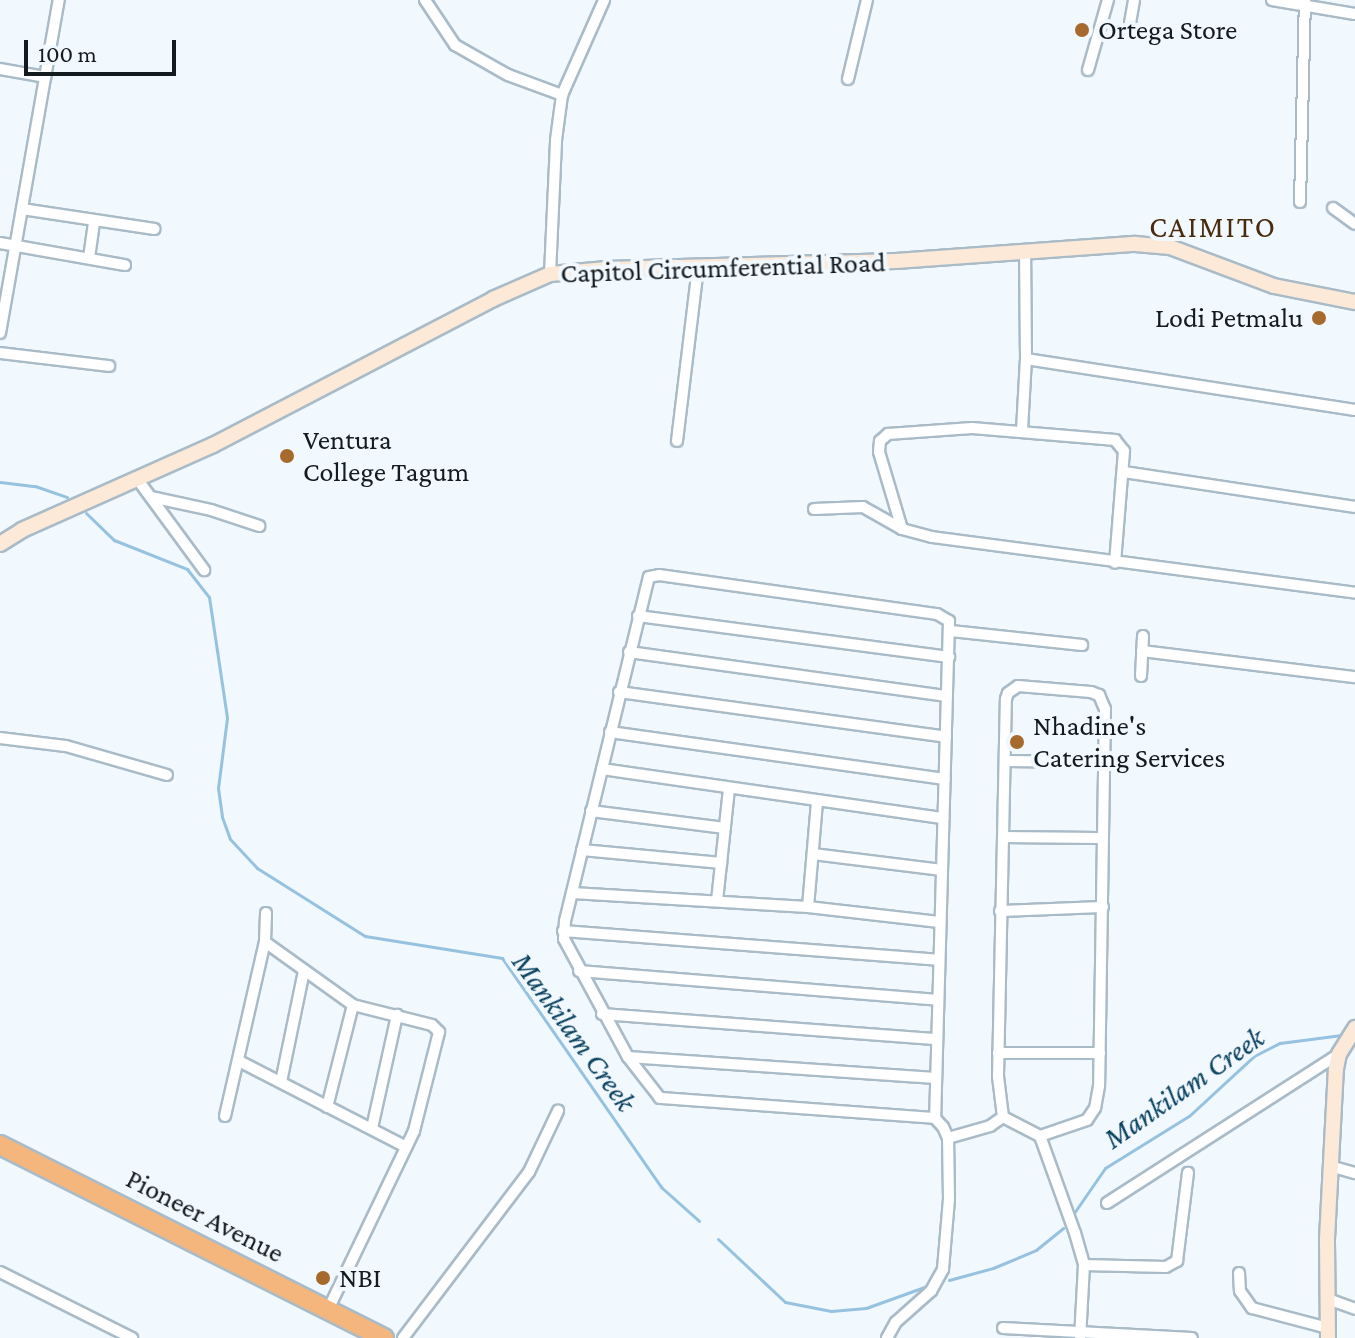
<!DOCTYPE html>
<style>
body{margin:0}
#map{position:relative;width:1355px;height:1338px;overflow:hidden;background:#f1f8fe;font-family:"Crimson Pro",serif}
div>[style]{position:absolute}
.stream>*{height:3px;margin:-1.5px;padding:0 1.5px;transform-origin:1.5px;border-radius:1.5px;background:#96c2e0}
.roads{filter:drop-shadow(2px 0 #aabbc8) drop-shadow(-2px 0 #aabbc8) drop-shadow(0 2px #aabbc8) drop-shadow(0 -2px #aabbc8)}
.street>*{height:10px;margin:-5px;padding:0 5px;transform-origin:5px;border-radius:5px;background:#fff}
.secondary>*{height:14px;margin:-7px;padding:0 7px;transform-origin:7px;border-radius:7px;background:#fce9d8}
.highway>*{height:18px;margin:-9px;padding:0 9px;transform-origin:9px;border-radius:9px;background:#f5b67d}
.dots>*{width:22px;height:22px;translate:-50% -50%;box-sizing:border-box;border:4px solid #f1f8fe;border-radius:50%}
span{translate:-50% -50%;white-space:nowrap;text-align:center;line-height:1.15;-webkit-text-stroke:8px #f1f8fe;paint-order:stroke}
.poi-label{font-size:28px;color:#141b1f}
.left{translate:0 -50%;text-align:left}
.right{translate:-100% -50%;text-align:right}
.street-label{font-size:28px;color:#141b1f}
.neighbourhood-label{font-size:30px;color:#492b0e;letter-spacing:2px}
.water-label{font-size:30px;color:#0b4260;font-style:italic}
.scale{position:absolute;left:24px;top:40px;width:152px;height:36px;box-sizing:border-box;border:4px solid #141b1f;border-top:0;padding-left:10px;font-size:24px;line-height:28px;white-space:nowrap;color:#141b1f;-webkit-text-stroke:6px #f1f8fe;paint-order:stroke}
</style>
<div id="map">
<div class="stream">
<i style="left:0;top:482px;width:35px;rotate:7deg"></i>
<i style="left:35px;top:486px;width:34px;rotate:19deg"></i>
<i style="left:86px;top:513px;width:39px;rotate:44deg"></i>
<i style="left:114px;top:540px;width:79px;rotate:21.7deg"></i>
<i style="left:187px;top:569px;width:36px;rotate:52deg"></i>
<i style="left:209px;top:597px;width:122px;rotate:81.5deg"></i>
<i style="left:227px;top:718px;width:71px;rotate:97.3deg"></i>
<i style="left:218px;top:788px;width:29px;rotate:82deg"></i>
<i style="left:222px;top:817px;width:23px;rotate:70deg"></i>
<i style="left:230px;top:839px;width:40px;rotate:47deg"></i>
<i style="left:257px;top:868px;width:128px;rotate:32.2deg"></i>
<i style="left:365px;top:936px;width:139px;rotate:9.1deg"></i>
<i style="left:502px;top:958px;width:279px;rotate:55.2deg"></i>
<i style="left:661px;top:1187px;width:51px;rotate:41.8deg"></i>
<i style="left:1074px;top:1213px;width:55px;rotate:-55.4deg"></i>
<i style="left:1105px;top:1168px;width:99px;rotate:-31.8deg"></i>
<i style="left:1189px;top:1116px;width:88px;rotate:-42.7deg"></i>
<i style="left:1254px;top:1056px;width:29px;rotate:-27deg"></i>
<i style="left:1280px;top:1043px;width:62px;rotate:-7.5deg"></i>
<i style="left:718px;top:1239px;width:92px;rotate:43.2deg"></i>
<i style="left:785px;top:1302px;width:47px;rotate:11.1deg"></i>
<i style="left:831px;top:1311px;width:35px;rotate:-5deg"></i>
<i style="left:866px;top:1308px;width:65px;rotate:-19.8deg"></i>
<i style="left:949px;top:1280px;width:46px;rotate:-15.3deg"></i>
<i style="left:993px;top:1268px;width:47px;rotate:-22.7deg"></i>
<i style="left:1036px;top:1250px;width:35px;rotate:-39deg"></i>
</div>
<div class="roads">
<div class="street">
<i style="left:425px;top:0;width:54px;rotate:56.3deg"></i>
<i style="left:455px;top:45px;width:61px;rotate:29.5deg"></i>
<i style="left:508px;top:75px;width:58px;rotate:20.3deg"></i>
<i style="left:1272px;top:0;width:84px;rotate:9.6deg"></i>
<i style="left:1130px;top:23px;width:23px;rotate:-80deg"></i>
<i style="left:0;top:69px;width:46px;rotate:10.1deg"></i>
<i style="left:1088px;top:70px;width:73px;rotate:-74.1deg"></i>
<i style="left:848px;top:79px;width:81px;rotate:-76.5deg"></i>
<i style="left:1300px;top:202px;width:202px;rotate:-88.6deg"></i>
<i style="left:1333px;top:208px;width:27px;rotate:36deg"></i>
<i style="left:22px;top:209px;width:134px;rotate:8.6deg"></i>
<i style="left:0;top:243px;width:127px;rotate:10deg"></i>
<i style="left:89px;top:258px;width:36px;rotate:-82deg"></i>
<i style="left:550px;top:274px;width:134px;rotate:-87.4deg"></i>
<i style="left:556px;top:140px;width:45px;rotate:-82.4deg"></i>
<i style="left:562px;top:95px;width:104px;rotate:-66.1deg"></i>
<i style="left:0;top:333px;width:338px;rotate:-80deg"></i>
<i style="left:0;top:353px;width:110px;rotate:6.8deg"></i>
<i style="left:1026px;top:359px;width:333px;rotate:8.8deg"></i>
<i style="left:1022px;top:430px;width:71px;rotate:-86.8deg"></i>
<i style="left:1026px;top:359px;width:109px;rotate:-90.5deg"></i>
<i style="left:677px;top:441px;width:175px;rotate:-83.1deg"></i>
<i style="left:1124px;top:472px;width:234px;rotate:8.6deg"></i>
<i style="left:138px;top:480px;width:112px;rotate:53.7deg"></i>
<i style="left:151px;top:497px;width:61px;rotate:12.2deg"></i>
<i style="left:211px;top:510px;width:51px;rotate:18.4deg"></i>
<i style="left:814px;top:509px;width:49px;rotate:-2.3deg"></i>
<i style="left:863px;top:507px;width:45px;rotate:29.4deg"></i>
<i style="left:902px;top:529px;width:31px;rotate:15deg"></i>
<i style="left:932px;top:537px;width:427px;rotate:7.5deg"></i>
<i style="left:902px;top:529px;width:80px;rotate:-106.6deg"></i>
<i style="left:879px;top:452px;width:11px;rotate:-85deg"></i>
<i style="left:880px;top:441px;width:11px;rotate:-41deg"></i>
<i style="left:888px;top:434px;width:84px;rotate:-4.1deg"></i>
<i style="left:972px;top:428px;width:144px;rotate:4.8deg"></i>
<i style="left:1115px;top:440px;width:14px;rotate:51deg"></i>
<i style="left:1124px;top:451px;width:112px;rotate:94.6deg"></i>
<i style="left:638px;top:616px;width:314px;rotate:7.5deg"></i>
<i style="left:951px;top:631px;width:132px;rotate:6.1deg"></i>
<i style="left:1142px;top:651px;width:215px;rotate:7deg"></i>
<i style="left:629px;top:652px;width:321px;rotate:7.9deg"></i>
<i style="left:1141px;top:676px;width:40px;rotate:-87.1deg"></i>
<i style="left:619px;top:692px;width:330px;rotate:7.8deg"></i>
<i style="left:610px;top:732px;width:338px;rotate:8deg"></i>
<i style="left:0;top:738px;width:66px;rotate:6.9deg"></i>
<i style="left:66px;top:746px;width:105px;rotate:16deg"></i>
<i style="left:1005px;top:761px;width:99px;rotate:0.6deg"></i>
<i style="left:602px;top:769px;width:345px;rotate:8.2deg"></i>
<i style="left:591px;top:811px;width:135px;rotate:7.2deg"></i>
<i style="left:1003px;top:837px;width:100px;rotate:0.6deg"></i>
<i style="left:582px;top:850px;width:140px;rotate:5.3deg"></i>
<i style="left:813px;top:854px;width:130px;rotate:7.1deg"></i>
<i style="left:572px;top:893px;width:236px;rotate:3.4deg"></i>
<i style="left:808px;top:907px;width:132px;rotate:6.5deg"></i>
<i style="left:717px;top:901px;width:113px;rotate:-83.9deg"></i>
<i style="left:808px;top:907px;width:106px;rotate:-85.1deg"></i>
<i style="left:1000px;top:911px;width:103px;rotate:-2.2deg"></i>
<i style="left:563px;top:931px;width:376px;rotate:4.4deg"></i>
<i style="left:265px;top:942px;width:108px;rotate:35.6deg"></i>
<i style="left:353px;top:1005px;width:81px;rotate:14.2deg"></i>
<i style="left:432px;top:1025px;width:10px;rotate:45deg"></i>
<i style="left:439px;top:1032px;width:102px;rotate:104.2deg"></i>
<i style="left:414px;top:1131px;width:199px;rotate:115.7deg"></i>
<i style="left:579px;top:971px;width:360px;rotate:4.6deg"></i>
<i style="left:602px;top:1014px;width:336px;rotate:4.3deg"></i>
<i style="left:998px;top:1053px;width:102px"></i>
<i style="left:628px;top:1057px;width:308px;rotate:3.9deg"></i>
<i style="left:239px;top:1061px;width:188px;rotate:27.2deg"></i>
<i style="left:281px;top:1082px;width:113px;rotate:-78.3deg"></i>
<i style="left:327px;top:1107px;width:105px;rotate:-75.7deg"></i>
<i style="left:225px;top:1116px;width:179px;rotate:-77.1deg"></i>
<i style="left:265px;top:942px;width:29px;rotate:-88deg"></i>
<i style="left:1003px;top:1117px;width:41px;rotate:-97deg"></i>
<i style="left:998px;top:1076px;width:377px;rotate:-88.8deg"></i>
<i style="left:1006px;top:699px;width:6px;rotate:-72deg"></i>
<i style="left:1008px;top:693px;width:12px;rotate:-35deg"></i>
<i style="left:1018px;top:686px;width:73px;rotate:4.7deg"></i>
<i style="left:1091px;top:692px;width:9px;rotate:21deg"></i>
<i style="left:1099px;top:695px;width:15px;rotate:67deg"></i>
<i style="left:1105px;top:709px;width:377px;rotate:90.9deg"></i>
<i style="left:1099px;top:1086px;width:22px;rotate:100deg"></i>
<i style="left:1095px;top:1108px;width:14px;rotate:124deg"></i>
<i style="left:1087px;top:1120px;width:50px;rotate:161.2deg"></i>
<i style="left:1003px;top:1117px;width:42px;rotate:27.2deg"></i>
<i style="left:1040px;top:1136px;width:103px;rotate:70.2deg"></i>
<i style="left:1075px;top:1233px;width:33px;rotate:74deg"></i>
<i style="left:1084px;top:1265px;width:73px;rotate:93.1deg"></i>
<i style="left:372px;top:1128px;width:116px;rotate:-77.5deg"></i>
<i style="left:948px;top:1138px;width:44px;rotate:-15.9deg"></i>
<i style="left:990px;top:1126px;width:16px;rotate:-35deg"></i>
<i style="left:1330px;top:1166px;width:26px;rotate:16deg"></i>
<i style="left:1107px;top:1203px;width:276px;rotate:-32.7deg"></i>
<i style="left:1084px;top:1265px;width:82px;rotate:1.4deg"></i>
<i style="left:1166px;top:1267px;width:13px;rotate:-29deg"></i>
<i style="left:1177px;top:1261px;width:89px;rotate:-82.9deg"></i>
<i style="left:0;top:1272px;width:148px;rotate:26.6deg"></i>
<i style="left:1239px;top:1273px;width:18px;rotate:87deg"></i>
<i style="left:1240px;top:1291px;width:21px;rotate:55deg"></i>
<i style="left:1252px;top:1308px;width:79px;rotate:14.7deg"></i>
<i style="left:1328px;top:1299px;width:29px;rotate:20deg"></i>
<i style="left:1003px;top:1328px;width:189px;rotate:3deg"></i>
<i style="left:403px;top:1338px;width:208px;rotate:-52.8deg"></i>
<i style="left:529px;top:1172px;width:68px;rotate:-64.6deg"></i>
<i style="left:887px;top:1338px;width:18px;rotate:-61deg"></i>
<i style="left:896px;top:1322px;width:47px;rotate:-41.5deg"></i>
<i style="left:931px;top:1291px;width:25px;rotate:-61deg"></i>
<i style="left:943px;top:1269px;width:70px;rotate:-85.1deg"></i>
<i style="left:949px;top:1199px;width:61px;rotate:-90.9deg"></i>
<i style="left:948px;top:1138px;width:12px;rotate:-114deg"></i>
<i style="left:943px;top:1127px;width:12px;rotate:-132deg"></i>
<i style="left:935px;top:1118px;width:276px;rotate:-175.8deg"></i>
<i style="left:660px;top:1098px;width:52px;rotate:-128deg"></i>
<i style="left:628px;top:1057px;width:134px;rotate:-118.5deg"></i>
<i style="left:564px;top:939px;width:18px;rotate:-87deg"></i>
<i style="left:565px;top:921px;width:354px;rotate:-76.3deg"></i>
<i style="left:649px;top:577px;width:10px;rotate:-11deg"></i>
<i style="left:659px;top:575px;width:281px;rotate:8deg"></i>
<i style="left:937px;top:614px;width:14px;rotate:30deg"></i>
<i style="left:949px;top:621px;width:497px;rotate:91.6deg"></i>
</div>
<div class="secondary">
<i style="left:0;top:544px;width:26px;rotate:-32deg"></i>
<i style="left:22px;top:530px;width:209px;rotate:-24deg"></i>
<i style="left:213px;top:445px;width:316px;rotate:-27.5deg"></i>
<i style="left:493px;top:299px;width:62px;rotate:-23.7deg"></i>
<i style="left:550px;top:274px;width:57px;rotate:-5deg"></i>
<i style="left:607px;top:269px;width:289px;rotate:-1.6deg"></i>
<i style="left:896px;top:261px;width:240px;rotate:-4.1deg"></i>
<i style="left:1135px;top:244px;width:35px;rotate:5deg"></i>
<i style="left:1170px;top:247px;width:111px;rotate:20.6deg"></i>
<i style="left:1274px;top:286px;width:83px;rotate:11.2deg"></i>
<i style="left:1328px;top:1338px;width:99px;rotate:-90.6deg"></i>
<i style="left:1327px;top:1239px;width:170px;rotate:-87deg"></i>
<i style="left:1336px;top:1069px;width:15px;rotate:-79deg"></i>
<i style="left:1339px;top:1054px;width:31px;rotate:-58deg"></i>
</div>
<div class="highway">
<i style="left:0;top:1145px;width:430px;rotate:26.7deg"></i>
</div>
</div>
<div class="dots">
<i style="left:1082px;top:30px;background:#a66a2d"></i>
<i style="left:1319px;top:318px;background:#a66a2d"></i>
<i style="left:287px;top:456px;background:#a66a2d"></i>
<i style="left:1017px;top:742px;background:#a66a2d"></i>
<i style="left:323px;top:1278px;background:#a66a2d"></i>
</div>
<div class="poi-label">
<span class="left" style="left:1098px;top:30px">Ortega Store</span>
<span class="right" style="left:1303px;top:318px">Lodi Petmalu</span>
<span class="left" style="left:303px;top:456px">Ventura<br>College Tagum</span>
<span class="left" style="left:1033px;top:742px">Nhadine's<br>Catering Services</span>
<span class="left" style="left:339px;top:1278px">NBI</span>
</div>
<div class="street-label">
<span style="left:723px;top:268px;rotate:-2deg">Capitol Circumferential Road</span>
<span style="left:205px;top:1216px;rotate:27deg">Pioneer Avenue</span>
</div>
<div class="neighbourhood-label">
<span style="left:1213px;top:227px">CAIMITO</span>
</div>
<div class="water-label">
<span style="left:574px;top:1032px;rotate:54deg">Mankilam Creek</span>
<span style="left:1184px;top:1088px;rotate:-35deg">Mankilam Creek</span>
</div>
<div class="scale">100 m</div>
</div>
